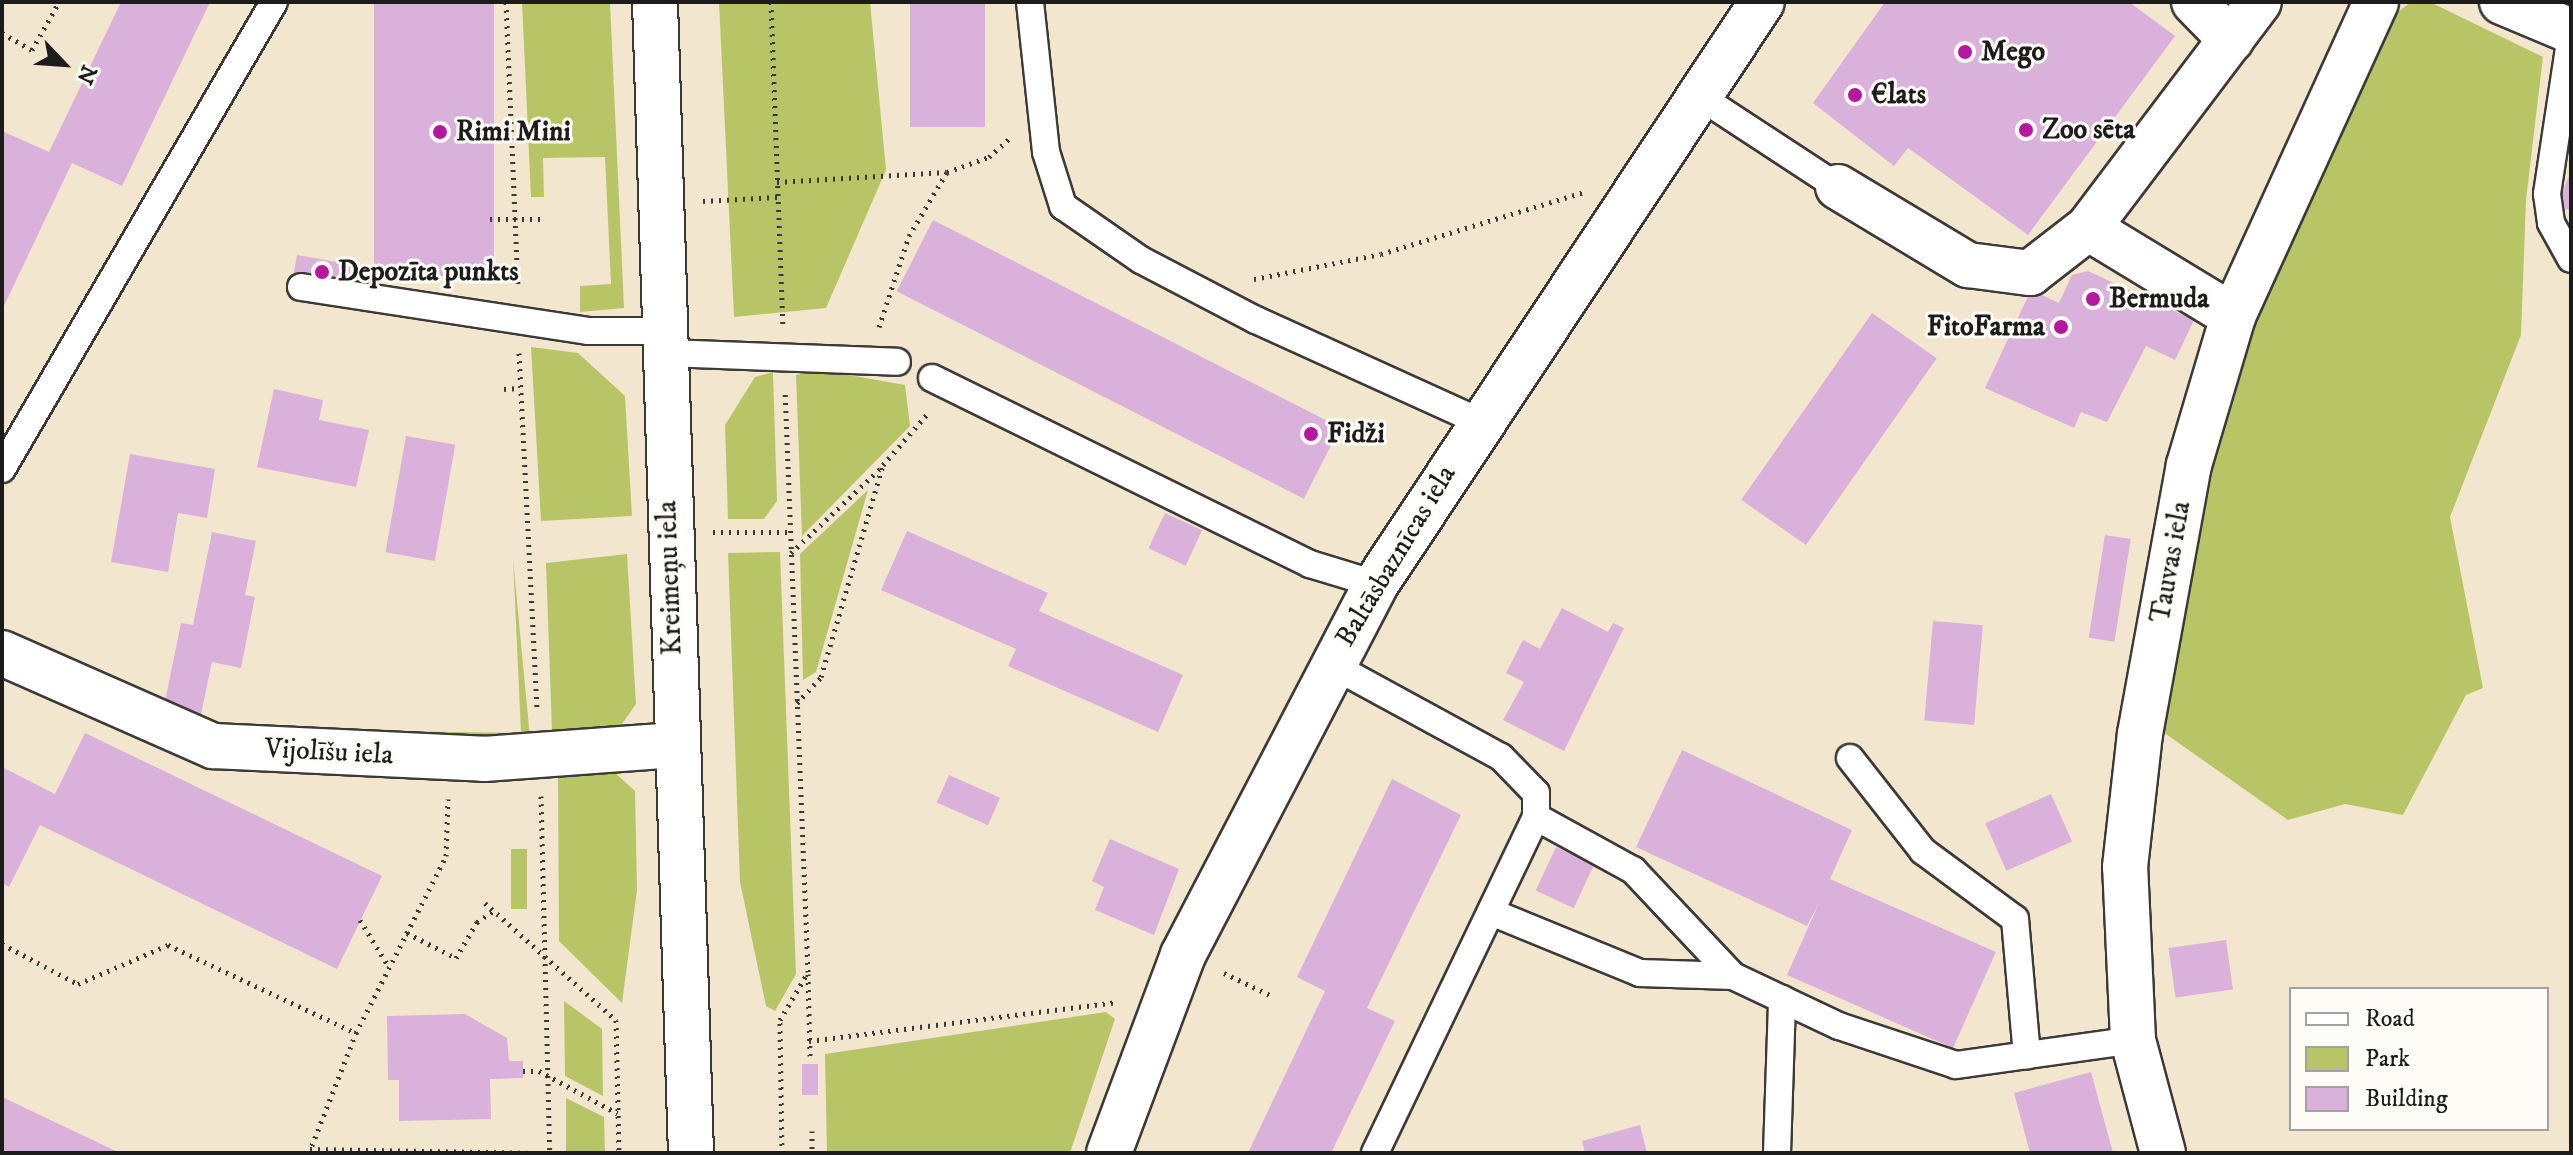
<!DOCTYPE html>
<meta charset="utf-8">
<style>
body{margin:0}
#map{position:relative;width:2573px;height:1155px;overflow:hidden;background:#f2e7ce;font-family:"IM FELL DW Pica",serif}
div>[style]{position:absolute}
.green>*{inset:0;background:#b8c567;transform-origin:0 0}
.building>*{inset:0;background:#dab1da;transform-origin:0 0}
.path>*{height:5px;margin-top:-2.5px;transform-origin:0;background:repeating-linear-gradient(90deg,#3c3a37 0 2px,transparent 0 8px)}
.roads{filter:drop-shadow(2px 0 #3c3a37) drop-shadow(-2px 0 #3c3a37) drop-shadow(0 2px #3c3a37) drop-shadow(0 -2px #3c3a37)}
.lane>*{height:26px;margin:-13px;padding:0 13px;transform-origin:13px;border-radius:13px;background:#fff}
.street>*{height:44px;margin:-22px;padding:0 22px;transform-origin:22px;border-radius:22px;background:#fff}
.secondary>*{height:44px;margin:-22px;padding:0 22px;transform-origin:22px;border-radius:22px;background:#fff}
.dots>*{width:22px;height:22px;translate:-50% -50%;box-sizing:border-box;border:4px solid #fdfcf7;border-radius:50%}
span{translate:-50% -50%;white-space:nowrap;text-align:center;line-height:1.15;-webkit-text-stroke:6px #fdfcf7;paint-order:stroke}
.poi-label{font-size:28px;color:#1c1c1c;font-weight:700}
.left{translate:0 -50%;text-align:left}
.right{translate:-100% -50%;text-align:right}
.street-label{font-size:28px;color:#1c1c1c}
.frame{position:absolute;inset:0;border:4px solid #1c1c1c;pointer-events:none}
.legend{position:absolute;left:2289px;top:987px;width:260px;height:144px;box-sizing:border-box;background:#fdfcf7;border:2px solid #a3a29f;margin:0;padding:10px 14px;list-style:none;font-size:24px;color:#1c1c1c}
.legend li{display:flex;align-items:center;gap:16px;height:40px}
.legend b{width:40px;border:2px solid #a3a29f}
.north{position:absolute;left:24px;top:24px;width:80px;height:80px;-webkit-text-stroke:6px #fdfcf7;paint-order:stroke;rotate:115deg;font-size:22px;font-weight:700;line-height:32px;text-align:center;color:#1c1c1c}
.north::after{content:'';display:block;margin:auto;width:28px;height:36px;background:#1c1c1c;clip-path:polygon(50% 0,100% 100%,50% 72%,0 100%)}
</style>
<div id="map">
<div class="green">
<i style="clip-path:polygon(522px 2px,610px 2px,624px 308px,580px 312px,580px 286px,611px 284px,605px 157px,543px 158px,544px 197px,531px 197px)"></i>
<i style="clip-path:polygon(719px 2px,870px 2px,886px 170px,826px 308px,734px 317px)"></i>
<i style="clip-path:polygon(2411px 2px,2430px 2px,2543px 57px,2526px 200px,2521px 335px,2450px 517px,2483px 688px,2466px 695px,2403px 815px,2345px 804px,2288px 820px,2163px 732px,2231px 374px,2373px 31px)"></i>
<i style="clip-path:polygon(531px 347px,578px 353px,625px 396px,632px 516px,541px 521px)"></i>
<i style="clip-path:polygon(820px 370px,905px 385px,910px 426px,802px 536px,796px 375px)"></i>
<i style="clip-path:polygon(773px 372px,777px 501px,764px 519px,728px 519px,725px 425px,755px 377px)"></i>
<i style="clip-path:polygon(868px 490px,816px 672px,803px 680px,800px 554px)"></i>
<i style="clip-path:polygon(780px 552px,796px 974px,775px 1011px,766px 1006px,740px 882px,728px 553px)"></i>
<i style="clip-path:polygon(627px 554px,636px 704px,617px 731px,552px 731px,546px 563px)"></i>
<i style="clip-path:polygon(513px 559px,530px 738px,310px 730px,521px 733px)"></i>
<i style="clip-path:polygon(615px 773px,635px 791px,637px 890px,622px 1003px,559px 941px,558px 777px)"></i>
<i style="left:527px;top:849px;width:60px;height:16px;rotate:90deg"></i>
<i style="clip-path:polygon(564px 1001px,602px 1029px,603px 1096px,565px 1076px)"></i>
<i style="clip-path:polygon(1106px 1012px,1115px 1019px,1070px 1153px,827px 1153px,825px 1054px)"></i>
<i style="clip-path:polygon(566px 1098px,604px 1117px,605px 1153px,566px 1153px)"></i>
</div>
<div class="building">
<i style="clip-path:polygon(121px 2px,210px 2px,122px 186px,72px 163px,2px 310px,2px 131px,49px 152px)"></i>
<i style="left:374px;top:2px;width:120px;height:274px"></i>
<i style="left:910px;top:2px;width:75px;height:125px"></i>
<i style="clip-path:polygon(1885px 2px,2129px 2px,2175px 36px,2028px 235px,1908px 148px,1894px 166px,1813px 103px)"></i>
<i style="clip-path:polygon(2571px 171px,2571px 211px,2557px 205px)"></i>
<i style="left:933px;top:220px;width:457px;height:80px;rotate:27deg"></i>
<i style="left:297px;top:255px;width:55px;height:23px;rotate:10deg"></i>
<i style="clip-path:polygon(2088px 271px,2194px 320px,2175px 360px,2146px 346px,2107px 422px,2081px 412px,2074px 428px,1985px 388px,2031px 290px,2059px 303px,2072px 275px)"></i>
<i style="left:1872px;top:313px;width:79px;height:228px;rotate:35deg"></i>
<i style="clip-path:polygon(274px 389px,323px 400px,319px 420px,369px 430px,356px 487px,257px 467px)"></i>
<i style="left:406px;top:436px;width:50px;height:118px;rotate:10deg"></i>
<i style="clip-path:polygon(130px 454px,215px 469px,207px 518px,178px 513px,168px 572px,111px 562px)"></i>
<i style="left:1165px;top:513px;width:41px;height:39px;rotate:25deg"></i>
<i style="clip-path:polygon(907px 531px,1048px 593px,1039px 611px,1183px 675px,1158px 732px,1008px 666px,1016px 649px,881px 590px)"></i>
<i style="clip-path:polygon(212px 532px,256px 541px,245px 595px,255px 597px,241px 668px,212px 662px,201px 714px,164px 706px,181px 623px,193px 625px)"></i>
<i style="left:2105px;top:535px;width:26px;height:104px;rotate:9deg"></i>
<i style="clip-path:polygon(1562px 608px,1608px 632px,1613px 623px,1624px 628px,1564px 751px,1503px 720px,1524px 682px,1506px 673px,1523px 640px,1540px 649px)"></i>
<i style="left:1933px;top:621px;width:50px;height:100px;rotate:5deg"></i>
<i style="clip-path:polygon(85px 733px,382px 876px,337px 969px,40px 825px,9px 887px,2px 883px,2px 767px,55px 794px)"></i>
<i style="clip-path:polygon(1682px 750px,1852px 830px,1830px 879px,1996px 952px,1953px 1048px,1787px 975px,1819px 903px,1807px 926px,1636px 847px)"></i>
<i style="left:949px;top:775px;width:56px;height:30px;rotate:24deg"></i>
<i style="clip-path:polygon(1392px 779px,1461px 815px,1367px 1008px,1395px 1021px,1331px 1153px,1248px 1153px,1325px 991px,1297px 977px)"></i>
<i style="left:2051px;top:794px;width:52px;height:72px;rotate:66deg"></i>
<i style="clip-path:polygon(1110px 839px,1179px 869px,1154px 935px,1095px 910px,1104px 887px,1092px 881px)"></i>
<i style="left:1556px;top:847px;width:42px;height:48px;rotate:25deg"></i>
<i style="left:2226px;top:940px;width:50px;height:58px;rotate:82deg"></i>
<i style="clip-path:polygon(465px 1014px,507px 1038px,509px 1061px,523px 1061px,523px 1078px,490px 1079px,491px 1119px,399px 1121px,399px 1080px,388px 1080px,387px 1016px)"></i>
<i style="left:818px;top:1064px;width:31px;height:16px;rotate:90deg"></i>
<i style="clip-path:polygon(2091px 1072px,2113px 1153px,2030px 1153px,2014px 1093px)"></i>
<i style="clip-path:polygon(2px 1097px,120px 1153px,2px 1153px)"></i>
<i style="clip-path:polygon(1640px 1125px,1647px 1153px,1585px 1153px,1582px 1141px)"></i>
</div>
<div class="path">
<i style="left:506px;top:2px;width:283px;rotate:87.6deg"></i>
<i style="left:771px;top:2px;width:322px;rotate:87.9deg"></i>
<i style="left:2px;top:33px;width:34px;rotate:30deg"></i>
<i style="left:32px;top:50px;width:55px;rotate:-60.6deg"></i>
<i style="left:777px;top:182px;width:170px;rotate:-3.4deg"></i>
<i style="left:947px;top:172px;width:45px;rotate:-19.7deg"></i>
<i style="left:989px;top:157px;width:28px;rotate:-42deg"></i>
<i style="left:703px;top:201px;width:75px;rotate:-3.1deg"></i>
<i style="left:490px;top:219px;width:55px"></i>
<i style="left:499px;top:279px;width:19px"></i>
<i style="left:1254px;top:279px;width:129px;rotate:-11.1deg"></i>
<i style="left:1381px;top:254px;width:212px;rotate:-17deg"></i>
<i style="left:879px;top:327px;width:96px;rotate:-71.8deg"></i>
<i style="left:909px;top:236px;width:74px;rotate:-59.3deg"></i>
<i style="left:519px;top:353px;width:357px;rotate:87.1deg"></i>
<i style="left:504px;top:389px;width:15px;rotate:-4deg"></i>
<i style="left:713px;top:532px;width:77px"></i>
<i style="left:791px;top:553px;width:127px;rotate:-43.4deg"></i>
<i style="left:797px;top:703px;width:35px;rotate:-47deg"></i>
<i style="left:821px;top:677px;width:221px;rotate:-73.7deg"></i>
<i style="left:883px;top:465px;width:70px;rotate:-49deg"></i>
<i style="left:541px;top:796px;width:357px;rotate:88.6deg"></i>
<i style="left:485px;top:903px;width:176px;rotate:41.8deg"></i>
<i style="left:616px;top:1020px;width:133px;rotate:88.7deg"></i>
<i style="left:360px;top:920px;width:55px;rotate:58.3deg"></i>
<i style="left:407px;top:933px;width:55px;rotate:27deg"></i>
<i style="left:456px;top:958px;width:42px;rotate:-59.7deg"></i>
<i style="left:477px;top:922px;width:22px;rotate:-34deg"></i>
<i style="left:2px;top:944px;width:86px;rotate:27.8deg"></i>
<i style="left:78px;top:984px;width:98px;rotate:-23.4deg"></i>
<i style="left:168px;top:945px;width:208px;rotate:25.1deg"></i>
<i style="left:1224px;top:973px;width:51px;rotate:25.6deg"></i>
<i style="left:808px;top:974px;width:82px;rotate:88.6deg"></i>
<i style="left:809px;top:1041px;width:311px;rotate:-7.2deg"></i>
<i style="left:523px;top:1071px;width:16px"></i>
<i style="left:539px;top:1071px;width:89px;rotate:28.3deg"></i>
<i style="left:812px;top:1131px;width:22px;rotate:90deg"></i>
<i style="left:310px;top:1149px;width:240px;rotate:1deg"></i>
<i style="left:309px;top:1153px;width:129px;rotate:-68.6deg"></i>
<i style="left:356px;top:1033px;width:199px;rotate:-63deg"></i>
<i style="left:446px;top:856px;width:57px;rotate:-88deg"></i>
<i style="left:782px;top:1153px;width:133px;rotate:-90.9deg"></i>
<i style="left:780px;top:1020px;width:56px;rotate:-59.7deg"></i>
<i style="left:808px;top:972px;width:582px;rotate:-92.26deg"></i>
</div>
<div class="roads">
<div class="lane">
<i style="left:1030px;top:2px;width:151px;rotate:83.9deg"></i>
<i style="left:1046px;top:152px;width:57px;rotate:72.5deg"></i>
<i style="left:1063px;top:206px;width:95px;rotate:34.7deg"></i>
<i style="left:1141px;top:260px;width:130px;rotate:27.6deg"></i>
<i style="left:1256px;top:320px;width:245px;rotate:24.4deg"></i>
<i style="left:2571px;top:35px;width:161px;rotate:98.6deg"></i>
<i style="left:2547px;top:194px;width:29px;rotate:82deg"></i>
<i style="left:2551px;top:223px;width:41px;rotate:60.9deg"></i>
<i style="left:1699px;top:96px;width:166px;rotate:33.2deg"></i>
<i style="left:301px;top:287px;width:290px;rotate:8.7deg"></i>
<i style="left:588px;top:331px;width:78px"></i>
<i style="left:667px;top:353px;width:230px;rotate:2.2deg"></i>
<i style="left:932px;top:378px;width:421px;rotate:26.2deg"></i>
<i style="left:1310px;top:564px;width:69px;rotate:16.9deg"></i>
<i style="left:2px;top:469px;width:540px;rotate:-59.78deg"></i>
<i style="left:1332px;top:665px;width:192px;rotate:28.6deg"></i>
<i style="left:1501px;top:757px;width:50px;rotate:45.8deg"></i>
<i style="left:1536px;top:793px;width:24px;rotate:90deg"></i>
<i style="left:1536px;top:817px;width:111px;rotate:28.7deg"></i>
<i style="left:1633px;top:870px;width:146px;rotate:46.7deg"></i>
<i style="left:1733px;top:976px;width:117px;rotate:25.3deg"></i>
<i style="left:1839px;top:1026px;width:123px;rotate:18.4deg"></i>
<i style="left:1956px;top:1065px;width:179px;rotate:-8deg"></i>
<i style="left:1850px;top:758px;width:118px;rotate:51.9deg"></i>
<i style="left:1923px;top:851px;width:114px;rotate:36.5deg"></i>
<i style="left:2015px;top:919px;width:137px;rotate:85deg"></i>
<i style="left:1491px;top:912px;width:161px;rotate:22.3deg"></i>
<i style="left:1640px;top:973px;width:93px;rotate:1.8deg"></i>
<i style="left:1375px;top:1153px;width:373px;rotate:-64.4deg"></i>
<i style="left:1777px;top:1153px;width:154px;rotate:-88.1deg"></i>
</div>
<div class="street">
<i style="left:2194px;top:2px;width:53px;rotate:45.8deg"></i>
<i style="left:2502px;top:2px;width:75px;rotate:22.8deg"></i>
<i style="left:1838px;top:187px;width:152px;rotate:31deg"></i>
<i style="left:1968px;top:265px;width:63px;rotate:7.4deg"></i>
<i style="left:2030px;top:273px;width:73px;rotate:-37.8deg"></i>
<i style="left:2088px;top:228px;width:283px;rotate:-52.9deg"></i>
<i style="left:2088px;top:228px;width:170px;rotate:31.3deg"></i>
<i style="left:2px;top:653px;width:231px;rotate:23.8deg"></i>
<i style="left:213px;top:746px;width:271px;rotate:2.7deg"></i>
<i style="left:484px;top:759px;width:192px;rotate:-4.2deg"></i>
<i style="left:1109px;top:1153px;width:211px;rotate:-69.5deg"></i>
<i style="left:1183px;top:955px;width:418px;rotate:-62.5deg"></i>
<i style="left:1376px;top:584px;width:698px;rotate:-56.45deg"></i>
<i style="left:2163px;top:1153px;width:117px;rotate:-104.9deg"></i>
<i style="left:2133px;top:1040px;width:173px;rotate:-92.6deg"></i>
<i style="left:2125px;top:867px;width:134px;rotate:-83.6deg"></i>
<i style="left:2140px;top:734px;width:273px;rotate:-79.7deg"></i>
<i style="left:2189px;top:465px;width:155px;rotate:-73.5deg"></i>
<i style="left:2233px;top:316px;width:345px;rotate:-65.5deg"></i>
</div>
<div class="secondary">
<i style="left:655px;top:2px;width:1152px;rotate:88.21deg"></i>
</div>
</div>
<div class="dots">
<i style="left:1965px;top:52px;background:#b5179e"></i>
<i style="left:1855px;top:95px;background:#b5179e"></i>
<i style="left:2026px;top:130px;background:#b5179e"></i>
<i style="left:440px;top:132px;background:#b5179e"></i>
<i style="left:322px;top:272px;background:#b5179e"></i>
<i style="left:2093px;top:299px;background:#b5179e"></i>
<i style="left:2061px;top:327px;background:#b5179e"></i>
<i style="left:1311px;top:434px;background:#b5179e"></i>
</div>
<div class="poi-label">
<span class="left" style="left:1981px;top:52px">Mego</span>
<span class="left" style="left:1871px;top:95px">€lats</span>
<span class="left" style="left:2042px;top:130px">Zoo sēta</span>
<span class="left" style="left:456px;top:132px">Rimi Mini</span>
<span class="left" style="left:338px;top:272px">Depozīta punkts</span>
<span class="left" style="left:2109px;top:299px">Bermuda</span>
<span class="right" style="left:2045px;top:327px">FitoFarma</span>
<span class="left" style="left:1327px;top:434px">Fidži</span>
</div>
<div class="street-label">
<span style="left:1396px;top:556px;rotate:-59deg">Baltāsbaznīcas iela</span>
<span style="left:2171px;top:562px;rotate:-80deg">Tauvas iela</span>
<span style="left:670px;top:578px;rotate:-92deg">Kreimeņu iela</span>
<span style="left:329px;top:752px;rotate:3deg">Vijolīšu iela</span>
</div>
<div class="frame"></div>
<ul class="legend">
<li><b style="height:10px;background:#fff"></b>Road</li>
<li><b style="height:22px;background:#b8c567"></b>Park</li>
<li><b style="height:22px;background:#dab1da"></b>Building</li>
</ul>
<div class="north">N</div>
</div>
